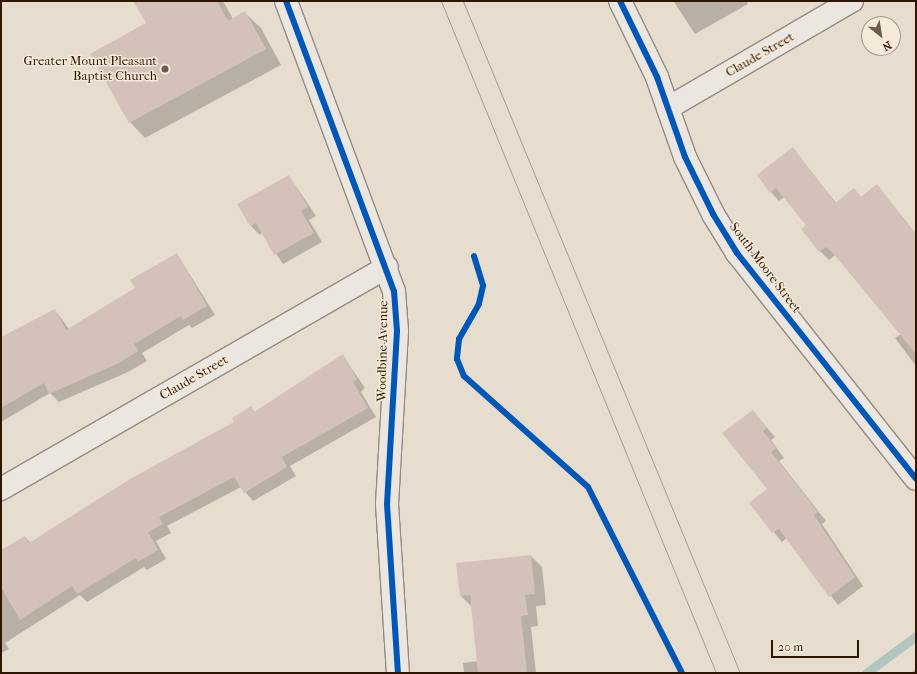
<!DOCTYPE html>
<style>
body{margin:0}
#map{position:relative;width:917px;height:674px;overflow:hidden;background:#e6ddcf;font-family:"IM FELL French Canon",serif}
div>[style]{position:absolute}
.shadow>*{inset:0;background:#0003}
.stream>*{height:9px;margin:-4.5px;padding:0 4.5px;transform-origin:4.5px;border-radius:4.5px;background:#b1c6bf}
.building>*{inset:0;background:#d4c1ba}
.roads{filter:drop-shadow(1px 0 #948b81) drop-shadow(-1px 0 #948b81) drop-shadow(0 1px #948b81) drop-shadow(0 -1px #948b81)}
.minor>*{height:22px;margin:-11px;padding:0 11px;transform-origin:11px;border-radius:11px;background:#ebe6e0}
.tram>*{height:1px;margin:-0.5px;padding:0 0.5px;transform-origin:0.5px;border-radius:0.5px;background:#a5a099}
.cycleway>*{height:6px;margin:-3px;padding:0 3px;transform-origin:3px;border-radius:3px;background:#0057b8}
.dots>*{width:11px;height:11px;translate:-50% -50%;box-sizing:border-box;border:2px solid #f5eada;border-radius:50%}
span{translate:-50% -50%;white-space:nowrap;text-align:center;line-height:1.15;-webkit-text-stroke:3px #f5eada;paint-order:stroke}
.street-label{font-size:13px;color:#2e1602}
.poi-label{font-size:13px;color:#2e1602}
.right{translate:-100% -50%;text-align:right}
.frame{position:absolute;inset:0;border:2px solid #2e1602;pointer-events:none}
.north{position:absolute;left:861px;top:16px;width:40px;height:40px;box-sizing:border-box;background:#f5eada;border:1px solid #a59584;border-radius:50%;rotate:150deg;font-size:11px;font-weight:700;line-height:16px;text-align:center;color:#2e1602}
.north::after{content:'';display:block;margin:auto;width:14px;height:18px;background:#6e5c4a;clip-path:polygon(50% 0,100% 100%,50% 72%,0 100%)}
.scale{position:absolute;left:771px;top:640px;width:88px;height:18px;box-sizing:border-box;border:2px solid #2e1602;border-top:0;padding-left:5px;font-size:12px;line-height:14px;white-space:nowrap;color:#2e1602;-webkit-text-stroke:3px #f5eada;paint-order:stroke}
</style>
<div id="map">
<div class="shadow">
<i style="clip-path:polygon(135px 1px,223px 1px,233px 19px,245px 13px,261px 28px,281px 65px,145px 138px,130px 122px,147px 23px)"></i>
<i style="clip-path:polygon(746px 1px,748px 4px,695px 34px,674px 2px)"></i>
<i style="clip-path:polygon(793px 149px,836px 203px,854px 190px,861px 197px,877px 185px,916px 234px,916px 366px,895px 338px,901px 334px,835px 255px,829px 260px,820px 251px,803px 229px,807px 226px,784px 197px,779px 201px,771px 192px)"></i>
<i style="clip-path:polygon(289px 176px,316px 216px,309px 220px,322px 242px,283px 264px,262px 233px,260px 235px,251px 226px,239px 204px)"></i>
<i style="clip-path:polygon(177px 254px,215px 315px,192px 328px,189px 325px,142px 353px,147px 361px,128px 372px,59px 402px,50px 393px,1px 422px,1px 338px,55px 310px,69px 329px,136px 288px)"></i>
<i style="clip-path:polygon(343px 356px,365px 388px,361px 392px,376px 417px,290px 466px,296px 476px,253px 501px,241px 487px,167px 526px,171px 533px,156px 541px,166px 559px,147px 570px,144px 567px,87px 602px,80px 595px,5px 643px,9px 649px,1px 653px,1px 551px,25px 537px,31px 543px,235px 423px,251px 408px,255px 412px)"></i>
<i style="clip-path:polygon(753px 411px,775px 437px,771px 440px,784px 458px,779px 461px,826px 521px,822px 524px,863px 586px,838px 605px,787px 538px,782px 542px,750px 503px,768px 490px)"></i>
<i style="clip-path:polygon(531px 556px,542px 567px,546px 605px,536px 606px,538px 626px,531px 627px,536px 673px,464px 673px,463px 663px,478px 661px,472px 607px,461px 596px,457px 564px)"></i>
<i style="clip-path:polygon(916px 669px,916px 673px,911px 673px)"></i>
</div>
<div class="stream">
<i style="left:866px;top:673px;width:62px;rotate:-36.5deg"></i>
</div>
<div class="building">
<i style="clip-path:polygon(133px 1px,217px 1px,228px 21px,245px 11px,266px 49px,129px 123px,90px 54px,146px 23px)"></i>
<i style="clip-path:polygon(793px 147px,835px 203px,854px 188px,861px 197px,877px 184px,916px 235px,916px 354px,833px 253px,826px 247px,819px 252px,801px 229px,806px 225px,776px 188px,770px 193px,757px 175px)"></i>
<i style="clip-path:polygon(289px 175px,308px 207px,301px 211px,314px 233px,274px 255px,256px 223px,250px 226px,237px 204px)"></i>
<i style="clip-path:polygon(177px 253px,207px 306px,183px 320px,181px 316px,134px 344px,138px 351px,119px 363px,49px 394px,44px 383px,1px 408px,1px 337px,55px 309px,66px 330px,135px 288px,130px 280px)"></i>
<i style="clip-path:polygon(343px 354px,357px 379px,353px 382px,368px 408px,282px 457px,287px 467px,244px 493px,234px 477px,159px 517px,163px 524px,148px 532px,158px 550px,138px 562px,136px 558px,77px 594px,72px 586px,20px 620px,1px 587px,1px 550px,25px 536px,29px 543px,130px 479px,234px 422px,232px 418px,251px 406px,254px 412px)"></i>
<i style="clip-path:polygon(753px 410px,767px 428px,763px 431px,776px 448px,771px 452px,818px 512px,814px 515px,855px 577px,829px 597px,779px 529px,772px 533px,749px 503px,767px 489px,722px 433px)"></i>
<i style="clip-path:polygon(531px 555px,535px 594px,525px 595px,528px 615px,521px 616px,527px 673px,478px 673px,470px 595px,460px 596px,456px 563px)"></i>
</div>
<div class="roads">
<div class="minor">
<i style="left:286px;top:1px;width:309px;rotate:69.6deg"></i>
<i style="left:394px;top:291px;width:40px;rotate:85.7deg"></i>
<i style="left:397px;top:331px;width:173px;rotate:93.3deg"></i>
<i style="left:387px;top:504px;width:169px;rotate:86.3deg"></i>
<i style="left:620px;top:1px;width:85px;rotate:64deg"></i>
<i style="left:657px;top:77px;width:85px;rotate:70.7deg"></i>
<i style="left:685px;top:157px;width:64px;rotate:63.8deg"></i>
<i style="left:713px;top:214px;width:46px;rotate:58.4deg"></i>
<i style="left:737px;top:253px;width:288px;rotate:51.6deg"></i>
<i style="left:668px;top:108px;width:213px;rotate:-30.2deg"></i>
<i style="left:1px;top:489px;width:445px;rotate:-29.9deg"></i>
</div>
</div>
<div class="tram">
<i style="left:441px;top:1px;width:726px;rotate:67.74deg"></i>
<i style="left:463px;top:1px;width:727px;rotate:67.6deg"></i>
</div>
<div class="cycleway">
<i style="left:286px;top:1px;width:309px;rotate:69.6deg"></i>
<i style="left:394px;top:291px;width:40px;rotate:85.7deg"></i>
<i style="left:397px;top:331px;width:173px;rotate:93.3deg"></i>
<i style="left:387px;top:504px;width:169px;rotate:86.3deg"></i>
<i style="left:620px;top:1px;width:85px;rotate:64deg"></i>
<i style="left:657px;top:77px;width:85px;rotate:70.7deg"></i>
<i style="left:685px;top:157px;width:64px;rotate:63.8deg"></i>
<i style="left:713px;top:214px;width:46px;rotate:58.4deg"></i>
<i style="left:737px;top:253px;width:288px;rotate:51.6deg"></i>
<i style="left:474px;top:256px;width:31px;rotate:73deg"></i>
<i style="left:483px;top:286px;width:18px;rotate:103deg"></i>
<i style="left:479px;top:304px;width:40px;rotate:119.7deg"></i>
<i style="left:459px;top:339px;width:20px;rotate:96deg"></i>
<i style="left:457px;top:359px;width:18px;rotate:68deg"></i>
<i style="left:464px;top:376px;width:166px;rotate:41.8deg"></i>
<i style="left:588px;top:487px;width:208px;rotate:63.2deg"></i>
</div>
<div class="dots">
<i style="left:165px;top:69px;background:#6e5c4a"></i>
</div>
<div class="street-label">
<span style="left:760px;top:55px;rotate:-30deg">Claude Street</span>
<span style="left:765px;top:268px;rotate:53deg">South Moore Street</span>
<span style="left:383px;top:351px;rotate:-89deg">Woodbine Avenue</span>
<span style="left:194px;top:378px;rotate:-30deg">Claude Street</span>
</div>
<div class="poi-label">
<span class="right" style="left:157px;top:69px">Greater Mount Pleasant<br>Baptist Church</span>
</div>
<div class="frame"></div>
<div class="north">N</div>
<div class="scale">20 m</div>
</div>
